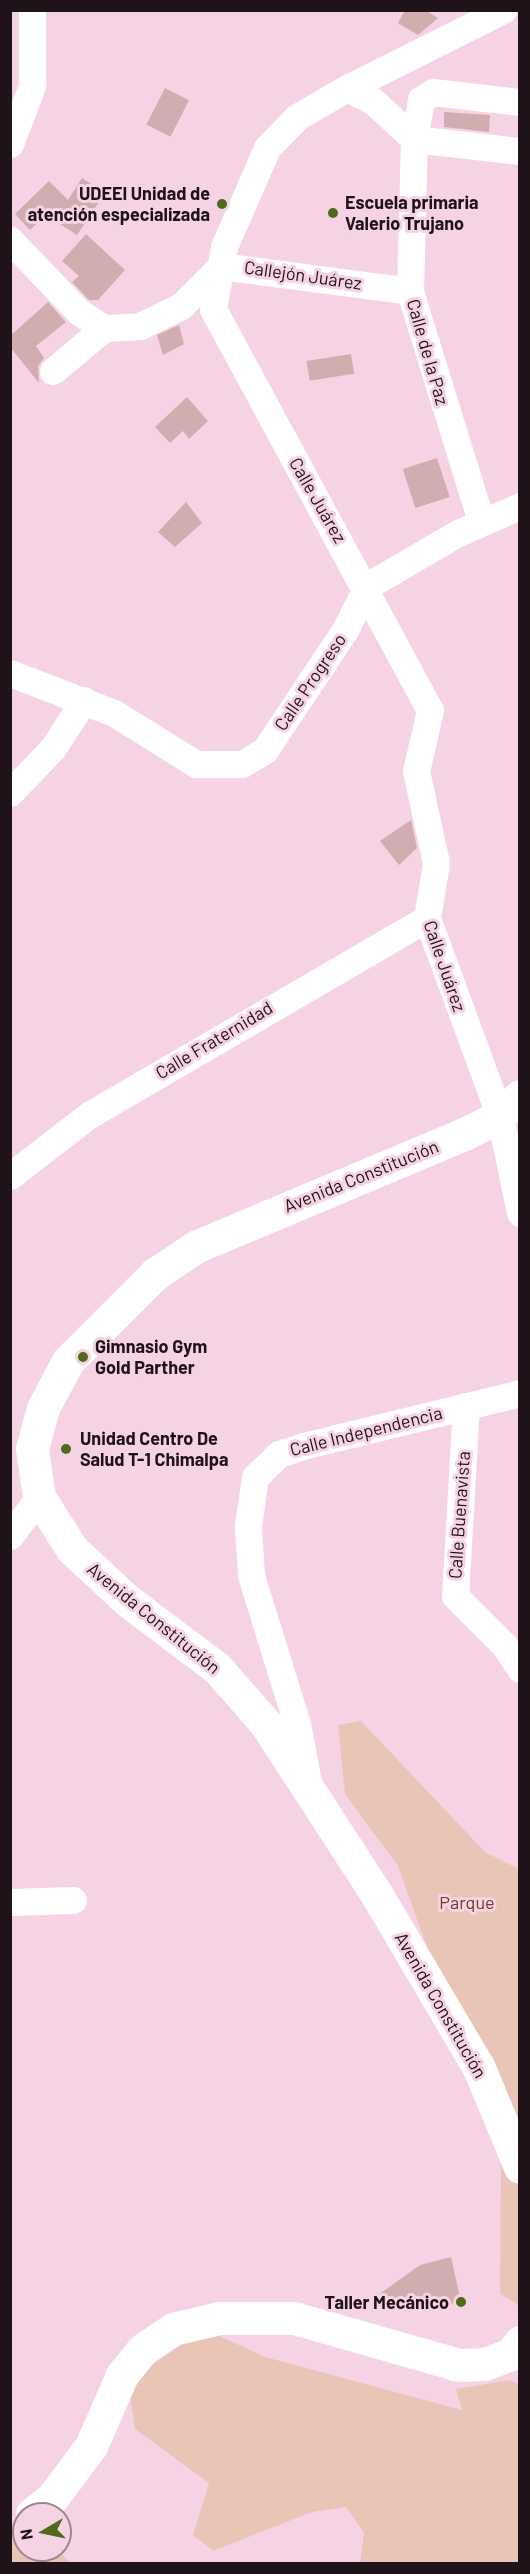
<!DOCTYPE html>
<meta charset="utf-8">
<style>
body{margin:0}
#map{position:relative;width:530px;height:2574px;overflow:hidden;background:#f5d3e4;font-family:Barlow,sans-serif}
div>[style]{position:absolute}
.green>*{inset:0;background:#e9c5b7}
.building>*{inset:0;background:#d2adaf;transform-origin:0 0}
.street>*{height:27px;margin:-13.5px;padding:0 13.5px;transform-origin:13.5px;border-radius:13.5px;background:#fff}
.secondary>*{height:33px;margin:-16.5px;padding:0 16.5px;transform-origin:16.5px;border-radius:16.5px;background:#fff}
.dots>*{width:16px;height:16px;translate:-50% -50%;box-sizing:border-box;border:3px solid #f5d3e4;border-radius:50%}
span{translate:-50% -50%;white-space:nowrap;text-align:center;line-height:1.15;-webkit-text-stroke:6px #f5d3e4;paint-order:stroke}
.poi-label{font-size:18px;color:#1f1319;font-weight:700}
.right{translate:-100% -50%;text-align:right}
.left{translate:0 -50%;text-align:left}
.street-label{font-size:18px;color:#1f1319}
.park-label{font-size:18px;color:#7b391c}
.frame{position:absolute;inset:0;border:12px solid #1f1319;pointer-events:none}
.north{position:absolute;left:12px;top:2502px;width:60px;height:60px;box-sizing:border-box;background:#f5d3e4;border:2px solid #9f8693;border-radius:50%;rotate:261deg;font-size:16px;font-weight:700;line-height:24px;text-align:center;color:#1f1319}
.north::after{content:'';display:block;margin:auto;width:21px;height:27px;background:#506a1b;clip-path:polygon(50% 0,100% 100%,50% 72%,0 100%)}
</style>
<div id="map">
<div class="green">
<i style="clip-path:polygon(361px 1721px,485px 1852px,519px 1869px,519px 2305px,500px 2294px,501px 2156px,398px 1866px,345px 1794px,338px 1725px)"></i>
<i style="clip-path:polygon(202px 2328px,265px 2357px,462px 2410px,456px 2389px,510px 2380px,519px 2385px,519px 2563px,360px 2563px,364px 2533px,346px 2507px,312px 2512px,213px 2551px,193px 2535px,209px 2483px,135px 2429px,125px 2363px)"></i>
<i style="clip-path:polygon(19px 2523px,24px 2525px,24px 2550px,57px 2550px,71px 2563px,11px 2564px,11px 2526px)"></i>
</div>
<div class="building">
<i style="clip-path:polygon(405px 10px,425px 10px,438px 18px,418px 35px,398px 23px)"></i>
<i style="left:165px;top:88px;width:27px;height:41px;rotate:27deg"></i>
<i style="clip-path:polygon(444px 112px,490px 115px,489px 132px,444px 127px)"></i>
<i style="clip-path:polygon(82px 178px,105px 193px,77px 235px,46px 215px,30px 230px,15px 214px,49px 181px,68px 200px)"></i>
<i style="clip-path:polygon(86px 234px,125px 270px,98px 300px,89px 300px,72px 282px,79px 276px,62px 261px)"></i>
<i style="clip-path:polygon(48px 302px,66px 322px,36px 346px,44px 358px,38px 366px,39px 383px,10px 347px,10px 336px)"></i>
<i style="clip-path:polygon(179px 325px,184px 344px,163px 355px,157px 335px)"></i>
<i style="left:351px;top:354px;width:20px;height:45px;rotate:81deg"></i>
<i style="clip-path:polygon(187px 397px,208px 421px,189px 439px,183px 431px,170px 443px,155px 427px)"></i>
<i style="left:437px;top:458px;width:41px;height:36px;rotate:72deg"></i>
<i style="clip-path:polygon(186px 502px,202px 523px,175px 547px,158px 532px)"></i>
<i style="clip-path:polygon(411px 820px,417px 848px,399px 865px,380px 841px)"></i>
<i style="clip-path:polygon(451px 2257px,461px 2302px,409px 2312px,374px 2298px,420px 2265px)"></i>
</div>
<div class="street">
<i style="left:503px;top:10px;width:174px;rotate:153.4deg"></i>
<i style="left:347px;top:88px;width:58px;rotate:149.9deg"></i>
<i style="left:297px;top:117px;width:43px;rotate:134.1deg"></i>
<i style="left:267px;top:148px;width:108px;rotate:113.5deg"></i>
<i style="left:224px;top:247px;width:63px;rotate:100.1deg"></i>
<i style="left:213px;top:309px;width:456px;rotate:61.6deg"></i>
<i style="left:430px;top:710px;width:63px;rotate:102.9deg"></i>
<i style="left:416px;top:771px;width:94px;rotate:77.7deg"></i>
<i style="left:436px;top:863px;width:56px;rotate:99.3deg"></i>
<i style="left:427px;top:918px;width:211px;rotate:69.8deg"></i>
<i style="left:500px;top:1116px;width:99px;rotate:78.3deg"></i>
<i style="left:347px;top:88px;width:29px;rotate:27deg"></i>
<i style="left:373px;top:101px;width:56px;rotate:42.8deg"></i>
<i style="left:414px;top:139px;width:40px;rotate:-80deg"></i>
<i style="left:421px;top:100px;width:14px;rotate:-34deg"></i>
<i style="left:433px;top:92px;width:88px;rotate:6.6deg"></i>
<i style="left:10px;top:144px;width:62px;rotate:-69.2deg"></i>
<i style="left:32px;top:86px;width:76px;rotate:-90deg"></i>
<i style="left:10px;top:240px;width:100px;rotate:46.2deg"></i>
<i style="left:79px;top:312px;width:30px;rotate:33deg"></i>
<i style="left:53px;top:371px;width:67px;rotate:-40.1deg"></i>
<i style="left:104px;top:328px;width:36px;rotate:-3deg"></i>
<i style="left:140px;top:326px;width:46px;rotate:-26deg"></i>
<i style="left:181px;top:306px;width:57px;rotate:-45deg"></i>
<i style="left:221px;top:266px;width:191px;rotate:7.5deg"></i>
<i style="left:481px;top:521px;width:241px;rotate:-107.2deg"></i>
<i style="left:410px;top:291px;width:152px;rotate:-88.5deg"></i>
<i style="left:414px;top:139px;width:107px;rotate:6.5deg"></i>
<i style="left:10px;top:673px;width:111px;rotate:21deg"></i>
<i style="left:114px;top:713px;width:97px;rotate:31.9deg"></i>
<i style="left:196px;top:764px;width:46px"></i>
<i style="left:242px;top:764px;width:27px;rotate:-31deg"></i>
<i style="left:265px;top:750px;width:144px;rotate:-56.3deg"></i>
<i style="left:345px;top:630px;width:49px;rotate:-63.4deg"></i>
<i style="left:367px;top:586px;width:105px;rotate:-30.2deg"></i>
<i style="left:458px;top:533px;width:68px;rotate:-23.5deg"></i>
<i style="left:10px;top:793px;width:62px;rotate:-46.3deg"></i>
<i style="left:53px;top:748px;width:57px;rotate:-57.1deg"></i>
<i style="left:10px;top:1176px;width:100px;rotate:-37.7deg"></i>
<i style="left:89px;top:1115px;width:391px;rotate:-30.2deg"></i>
<i style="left:466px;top:1406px;width:190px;rotate:93.3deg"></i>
<i style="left:455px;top:1596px;width:71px;rotate:45deg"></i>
<i style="left:505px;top:1646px;width:27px;rotate:57deg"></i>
<i style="left:10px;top:1536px;width:49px;rotate:-53.4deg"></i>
<i style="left:309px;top:1787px;width:64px;rotate:-100.8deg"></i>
<i style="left:297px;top:1724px;width:156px;rotate:-107.2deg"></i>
<i style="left:251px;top:1575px;width:49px;rotate:-93.5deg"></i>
<i style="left:248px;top:1526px;width:49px;rotate:-81.9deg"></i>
<i style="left:255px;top:1477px;width:33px;rotate:-44deg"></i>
<i style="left:279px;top:1454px;width:25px;rotate:-18deg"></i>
<i style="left:303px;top:1446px;width:223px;rotate:-13.7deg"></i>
<i style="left:10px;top:1902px;width:63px;rotate:-1.8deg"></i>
</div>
<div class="secondary">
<i style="left:520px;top:1096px;width:28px;rotate:135deg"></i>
<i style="left:500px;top:1116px;width:40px;rotate:153.4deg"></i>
<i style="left:464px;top:1134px;width:290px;rotate:157.2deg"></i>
<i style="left:197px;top:1246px;width:50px;rotate:146.3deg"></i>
<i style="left:155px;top:1274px;width:123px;rotate:135deg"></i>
<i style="left:68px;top:1361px;width:53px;rotate:118deg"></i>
<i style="left:43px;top:1408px;width:42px;rotate:105deg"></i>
<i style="left:32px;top:1449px;width:49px;rotate:81.7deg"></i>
<i style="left:39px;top:1497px;width:62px;rotate:57.6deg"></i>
<i style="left:72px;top:1549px;width:76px;rotate:42.9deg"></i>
<i style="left:128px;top:1601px;width:111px;rotate:37deg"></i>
<i style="left:217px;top:1668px;width:74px;rotate:48.8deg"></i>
<i style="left:266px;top:1724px;width:204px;rotate:57deg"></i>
<i style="left:377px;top:1895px;width:201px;rotate:59.5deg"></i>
<i style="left:479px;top:2068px;width:107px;rotate:67.5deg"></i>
<i style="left:32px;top:2514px;width:27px;rotate:-39deg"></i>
<i style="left:53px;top:2497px;width:64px;rotate:-53.3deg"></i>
<i style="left:91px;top:2446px;width:77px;rotate:-66.4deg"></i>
<i style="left:122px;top:2375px;width:32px;rotate:-51deg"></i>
<i style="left:142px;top:2350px;width:37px;rotate:-34deg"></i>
<i style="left:173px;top:2329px;width:47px;rotate:-13.4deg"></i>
<i style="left:219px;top:2318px;width:75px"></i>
<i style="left:294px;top:2318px;width:172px;rotate:15.9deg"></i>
<i style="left:459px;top:2365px;width:25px;rotate:-2deg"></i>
<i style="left:484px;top:2364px;width:29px;rotate:-20deg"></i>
<i style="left:511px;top:2354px;width:15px;rotate:-53deg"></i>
</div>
<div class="dots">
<i style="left:222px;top:204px;background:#506a1b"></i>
<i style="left:333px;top:213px;background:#506a1b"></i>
<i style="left:83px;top:1357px;background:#506a1b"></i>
<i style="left:66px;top:1449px;background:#506a1b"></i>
<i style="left:461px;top:2302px;background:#506a1b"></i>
</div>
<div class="poi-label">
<span class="right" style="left:210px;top:204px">UDEEI Unidad de<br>atención especializada</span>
<span class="left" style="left:345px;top:213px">Escuela primaria<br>Valerio Trujano</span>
<span class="left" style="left:95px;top:1357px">Gimnasio Gym<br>Gold Parther</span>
<span class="left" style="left:80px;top:1449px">Unidad Centro De<br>Salud T-1 Chimalpa</span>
<span class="right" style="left:449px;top:2302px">Taller Mecánico</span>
</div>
<div class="street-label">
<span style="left:303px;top:275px;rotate:8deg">Callejón Juárez</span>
<span style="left:428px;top:352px;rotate:74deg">Calle de la Paz</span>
<span style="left:318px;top:500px;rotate:60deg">Calle Juárez</span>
<span style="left:310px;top:682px;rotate:-56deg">Calle Progreso</span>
<span style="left:445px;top:966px;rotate:71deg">Calle Juárez</span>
<span style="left:214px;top:1040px;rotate:-31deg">Calle Fraternidad</span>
<span style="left:361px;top:1176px;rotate:-22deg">Avenida Constitución</span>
<span style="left:366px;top:1431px;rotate:-14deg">Calle Independencia</span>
<span style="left:459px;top:1515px;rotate:-86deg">Calle Buenavista</span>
<span style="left:154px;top:1618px;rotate:39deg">Avenida Constitución</span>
<span style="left:441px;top:2005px;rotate:60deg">Avenida Constitución</span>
</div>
<div class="park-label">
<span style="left:467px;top:1902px">Parque</span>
</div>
<div class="frame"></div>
<div class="north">N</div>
</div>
